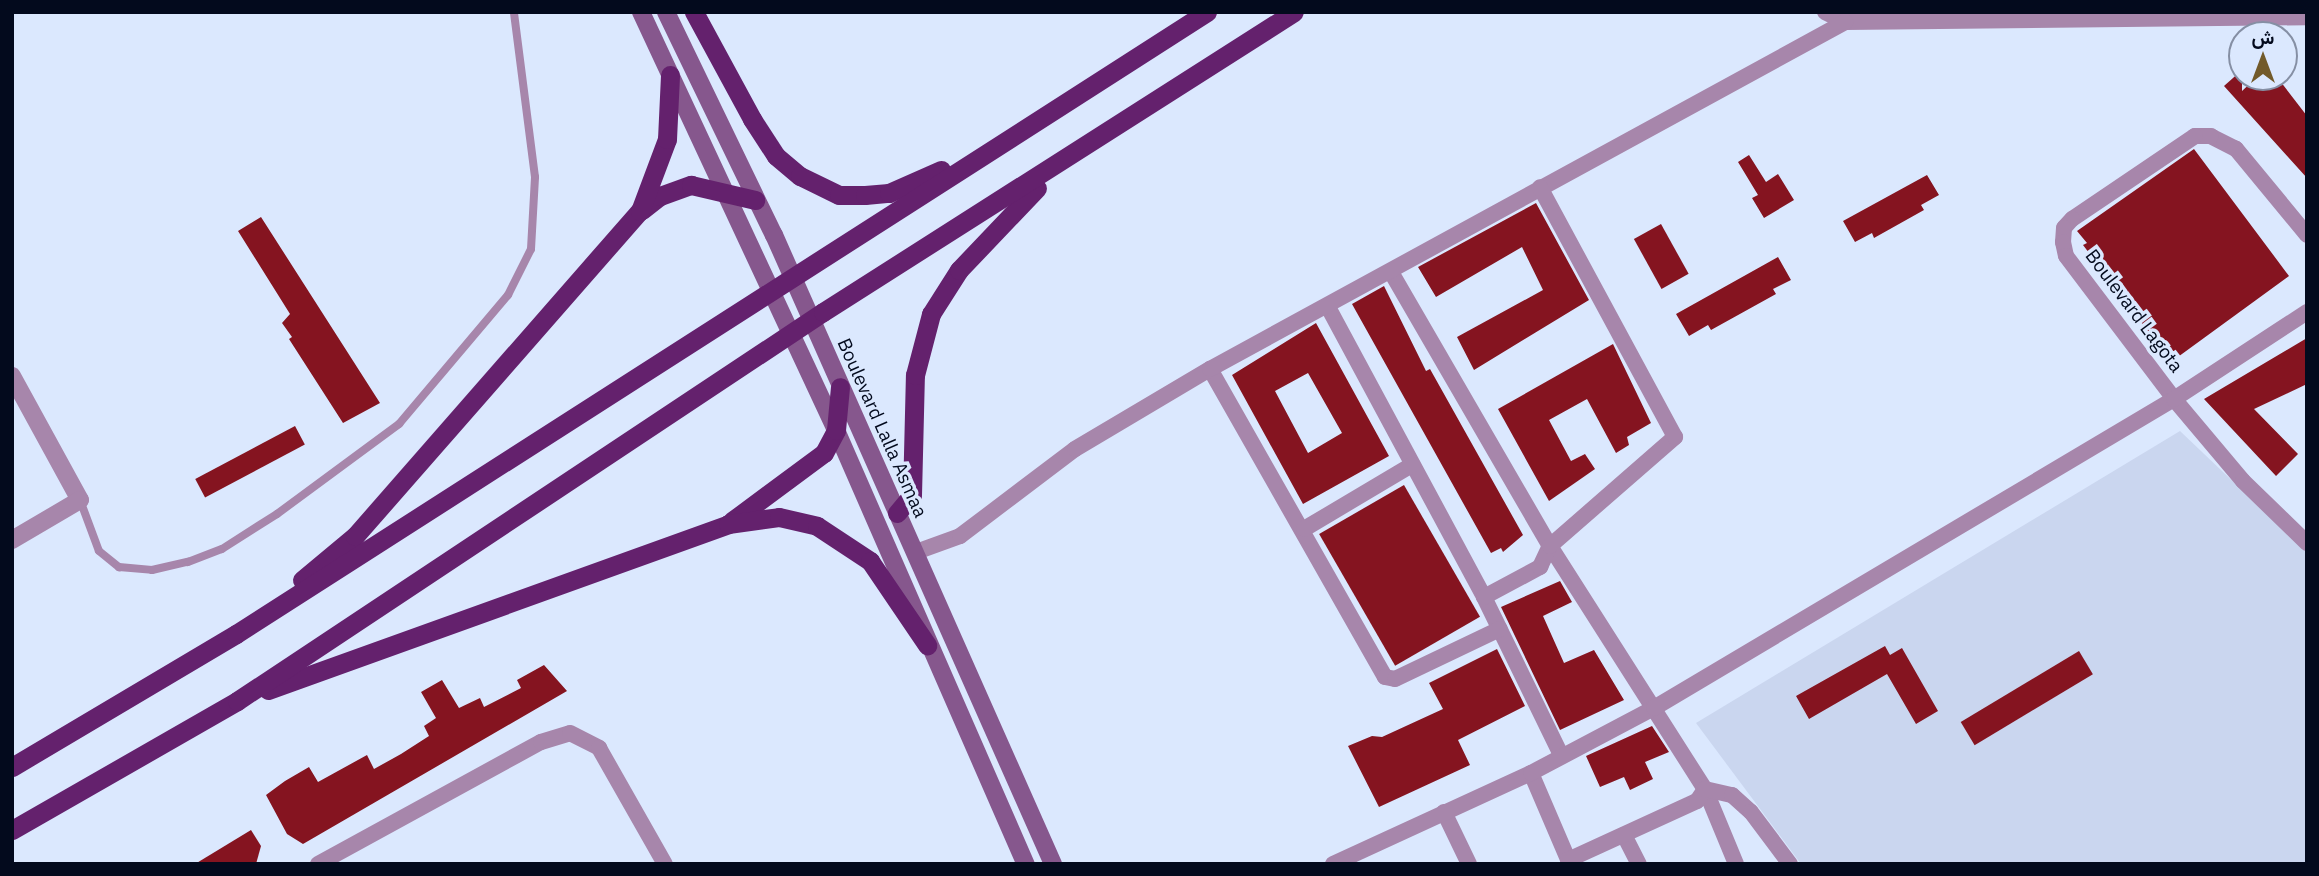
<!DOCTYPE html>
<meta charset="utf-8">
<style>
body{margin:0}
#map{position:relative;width:2319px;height:876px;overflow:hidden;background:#dbe8fe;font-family:"IBM Plex Sans",Vazirmatn,sans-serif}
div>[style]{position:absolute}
.built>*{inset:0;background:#cad6ef}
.building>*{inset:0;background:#851420;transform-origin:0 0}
.service>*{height:8px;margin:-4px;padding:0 4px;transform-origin:4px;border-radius:4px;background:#a786ab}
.minor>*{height:16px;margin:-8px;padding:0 8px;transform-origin:8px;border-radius:8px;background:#a786ab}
.tertiary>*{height:18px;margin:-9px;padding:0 9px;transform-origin:9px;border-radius:9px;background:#a786ab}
.secondary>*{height:18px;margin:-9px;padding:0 9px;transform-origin:9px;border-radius:9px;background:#86578d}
.trunk>*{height:19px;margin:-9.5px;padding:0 9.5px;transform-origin:9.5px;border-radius:9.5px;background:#64216d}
span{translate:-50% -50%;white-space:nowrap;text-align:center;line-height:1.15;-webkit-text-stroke:7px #dbe8fe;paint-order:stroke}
.street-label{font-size:19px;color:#030a1d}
.frame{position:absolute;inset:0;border:14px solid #030a1d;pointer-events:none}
.north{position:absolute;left:2228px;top:21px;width:70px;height:70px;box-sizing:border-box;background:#dbe8fe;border:2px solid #858fa4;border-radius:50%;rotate:0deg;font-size:19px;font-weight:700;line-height:28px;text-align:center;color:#030a1d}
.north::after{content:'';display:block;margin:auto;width:24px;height:32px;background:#725a2a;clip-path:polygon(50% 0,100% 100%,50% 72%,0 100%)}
</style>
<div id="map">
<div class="built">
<i style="clip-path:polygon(2180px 431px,2307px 552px,2307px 864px,1801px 864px,1696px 723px)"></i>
</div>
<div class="building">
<i style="clip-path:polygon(2242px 70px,2242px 91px,2257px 77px,2277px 77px,2307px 116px,2307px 178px,2224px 86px)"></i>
<i style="clip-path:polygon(2194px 149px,2289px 276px,2171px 362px,2083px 245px,2087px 243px,2077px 231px)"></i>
<i style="clip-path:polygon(1749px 155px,1766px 182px,1778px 174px,1794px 200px,1764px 218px,1752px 198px,1758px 195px,1738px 162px)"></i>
<i style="clip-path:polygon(1927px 175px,1939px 195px,1921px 205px,1924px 210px,1874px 238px,1872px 233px,1855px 242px,1843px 221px)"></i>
<i style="clip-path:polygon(1536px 203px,1589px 300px,1474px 370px,1457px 337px,1543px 290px,1522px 247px,1436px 297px,1418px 267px)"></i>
<i style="clip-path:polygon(261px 217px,380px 403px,343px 423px,289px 339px,292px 337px,282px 323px,290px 314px,238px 231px)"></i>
<i style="left:1661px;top:224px;width:57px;height:31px;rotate:61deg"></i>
<i style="clip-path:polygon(1778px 257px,1791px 280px,1773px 289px,1776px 294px,1711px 330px,1708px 325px,1689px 336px,1676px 314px)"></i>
<i style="clip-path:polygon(1384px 286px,1426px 371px,1430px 369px,1523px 535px,1503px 552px,1501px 548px,1491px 553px,1352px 304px)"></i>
<i style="clip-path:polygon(evenodd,1316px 323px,1389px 456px,1303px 504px,1232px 375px,1316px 323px,1308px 373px,1342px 433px,1308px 453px,1275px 391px,1308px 373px)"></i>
<i style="clip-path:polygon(2307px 338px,2307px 384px,2254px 409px,2298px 454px,2276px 476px,2204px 399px)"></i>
<i style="clip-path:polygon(1613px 344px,1651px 423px,1627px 437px,1629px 445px,1616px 453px,1587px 399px,1549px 420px,1571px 461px,1585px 454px,1595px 469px,1549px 501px,1498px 409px)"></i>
<i style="left:295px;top:426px;width:21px;height:113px;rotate:62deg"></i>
<i style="left:1404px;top:485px;width:152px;height:98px;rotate:60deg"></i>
<i style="clip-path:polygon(1560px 581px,1572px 602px,1543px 616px,1564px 663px,1594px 650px,1624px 700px,1560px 730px,1501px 607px)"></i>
<i style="clip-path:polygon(1885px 646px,1890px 655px,1902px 648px,1938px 711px,1916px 724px,1887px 674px,1809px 719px,1796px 696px)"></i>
<i style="clip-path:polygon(1497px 649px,1525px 706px,1458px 740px,1470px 765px,1379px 807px,1348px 746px,1372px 736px,1382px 737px,1443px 709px,1429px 683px)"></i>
<i style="left:2079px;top:651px;width:27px;height:138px;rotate:59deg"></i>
<i style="clip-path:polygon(544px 665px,567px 691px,303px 844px,287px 834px,266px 795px,285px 781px,309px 767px,318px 782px,367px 755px,374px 769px,401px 754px,429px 736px,424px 726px,436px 718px,421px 692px,442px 680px,459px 708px,480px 698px,484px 707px,521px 688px,517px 680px)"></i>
<i style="clip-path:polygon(1652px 726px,1669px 752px,1645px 762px,1653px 779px,1630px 790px,1624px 777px,1600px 787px,1586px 756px)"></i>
<i style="clip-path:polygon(251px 830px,261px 846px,256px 864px,195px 864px)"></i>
</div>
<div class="service">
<i style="left:80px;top:500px;width:54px;rotate:69.6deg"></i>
<i style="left:99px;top:551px;width:26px;rotate:39deg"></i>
<i style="left:119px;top:567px;width:33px;rotate:5deg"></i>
<i style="left:152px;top:570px;width:37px;rotate:-13deg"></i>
<i style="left:188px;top:562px;width:36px;rotate:-21deg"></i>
<i style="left:222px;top:549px;width:65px;rotate:-32.5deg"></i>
<i style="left:277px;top:514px;width:152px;rotate:-36.4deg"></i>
<i style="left:399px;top:424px;width:169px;rotate:-49.8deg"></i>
<i style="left:508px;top:295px;width:51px;rotate:-63.4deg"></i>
<i style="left:531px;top:249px;width:72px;rotate:-86.8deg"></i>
<i style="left:535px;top:177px;width:166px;rotate:-97.3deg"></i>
</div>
<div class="minor">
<i style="left:1825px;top:12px;width:22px;rotate:27deg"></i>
<i style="left:1845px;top:22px;width:462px;rotate:-0.6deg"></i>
<i style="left:2307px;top:235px;width:112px;rotate:-129.5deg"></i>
<i style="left:2236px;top:149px;width:28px;rotate:-153deg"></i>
<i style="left:2211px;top:136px;width:16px;rotate:180deg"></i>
<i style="left:2195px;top:136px;width:148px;rotate:146deg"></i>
<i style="left:2072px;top:219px;width:12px;rotate:132deg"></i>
<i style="left:2064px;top:228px;width:14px;rotate:94deg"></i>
<i style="left:2063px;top:242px;width:14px;rotate:78deg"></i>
<i style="left:2066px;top:256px;width:179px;rotate:52.9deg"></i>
<i style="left:2174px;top:399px;width:107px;rotate:49.9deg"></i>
<i style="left:2243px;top:481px;width:89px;rotate:44.1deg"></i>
<i style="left:1391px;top:272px;width:317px;rotate:59.9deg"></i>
<i style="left:1550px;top:546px;width:288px;rotate:57.5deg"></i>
<i style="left:1705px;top:789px;width:81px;rotate:67.5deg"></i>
<i style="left:1328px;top:307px;width:329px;rotate:61.7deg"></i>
<i style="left:1484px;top:597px;width:176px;rotate:64deg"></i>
<i style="left:1210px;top:369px;width:354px;rotate:60.4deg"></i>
<i style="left:1385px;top:677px;width:10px;rotate:11deg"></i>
<i style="left:1395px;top:679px;width:116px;rotate:-25.5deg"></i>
<i style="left:1304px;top:529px;width:126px;rotate:-30.7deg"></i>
<i style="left:916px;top:552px;width:47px;rotate:-20deg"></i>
<i style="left:960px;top:536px;width:144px;rotate:-37.1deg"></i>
<i style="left:1075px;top:449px;width:157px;rotate:-30.7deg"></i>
<i style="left:1210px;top:369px;width:724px;rotate:-28.65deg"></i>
<i style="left:1484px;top:597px;width:64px;rotate:-28.2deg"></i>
<i style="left:1540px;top:567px;width:23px;rotate:-65deg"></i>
<i style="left:1550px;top:546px;width:166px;rotate:-41.1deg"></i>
<i style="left:1675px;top:437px;width:284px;rotate:-118.4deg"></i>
<i style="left:1531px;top:773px;width:99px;rotate:66.8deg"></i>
<i style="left:1444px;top:812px;width:58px;rotate:64.3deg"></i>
<i style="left:1624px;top:835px;width:33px;rotate:63deg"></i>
<i style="left:1568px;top:860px;width:142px;rotate:-24.6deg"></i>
<i style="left:1697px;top:801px;width:14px;rotate:-56deg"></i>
<i style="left:1705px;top:789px;width:28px;rotate:13deg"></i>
<i style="left:1732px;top:795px;width:25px;rotate:42deg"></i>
<i style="left:1751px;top:812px;width:65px;rotate:53.1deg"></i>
<i style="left:318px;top:864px;width:254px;rotate:-28.7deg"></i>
<i style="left:541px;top:742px;width:30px;rotate:-17deg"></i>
<i style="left:570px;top:733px;width:33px;rotate:27deg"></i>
<i style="left:599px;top:748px;width:133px;rotate:60.4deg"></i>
<i style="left:1333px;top:864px;width:218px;rotate:-24.7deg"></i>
<i style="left:1531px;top:773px;width:139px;rotate:-27.9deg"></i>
<i style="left:1654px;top:708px;width:605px;rotate:-30.72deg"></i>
<i style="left:2174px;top:399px;width:159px;rotate:-33.2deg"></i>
</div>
<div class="tertiary">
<i style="left:12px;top:376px;width:141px;rotate:61.3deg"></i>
<i style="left:80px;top:500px;width:79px;rotate:149.5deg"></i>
</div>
<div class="secondary">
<i style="left:641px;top:12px;width:461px;rotate:65deg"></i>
<i style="left:836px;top:430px;width:474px;rotate:66.4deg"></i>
<i style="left:666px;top:12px;width:248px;rotate:64.2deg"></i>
<i style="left:774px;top:235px;width:688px;rotate:66.08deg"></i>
</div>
<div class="trunk">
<i style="left:694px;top:12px;width:122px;rotate:61.5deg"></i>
<i style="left:752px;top:119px;width:44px;rotate:57deg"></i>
<i style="left:776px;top:156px;width:31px;rotate:40deg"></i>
<i style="left:800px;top:176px;width:43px;rotate:26deg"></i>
<i style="left:839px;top:195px;width:26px"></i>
<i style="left:865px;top:195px;width:24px;rotate:-5deg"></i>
<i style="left:889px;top:193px;width:57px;rotate:-23.9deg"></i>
<i style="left:642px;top:210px;width:23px;rotate:-38deg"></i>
<i style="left:660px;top:196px;width:33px;rotate:-20deg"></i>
<i style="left:691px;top:185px;width:66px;rotate:13.2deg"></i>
<i style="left:897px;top:513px;width:23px;rotate:-50deg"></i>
<i style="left:912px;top:495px;width:120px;rotate:-88.6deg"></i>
<i style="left:915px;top:375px;width:63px;rotate:-75.3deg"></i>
<i style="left:931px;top:314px;width:52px;rotate:-57.5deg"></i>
<i style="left:959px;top:270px;width:113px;rotate:-46.4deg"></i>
<i style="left:732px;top:521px;width:114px;rotate:-36.5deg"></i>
<i style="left:824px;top:453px;width:26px;rotate:-62deg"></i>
<i style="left:836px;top:430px;width:43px;rotate:-84.7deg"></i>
<i style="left:302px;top:580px;width:69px;rotate:-39.7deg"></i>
<i style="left:355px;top:536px;width:432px;rotate:-48.8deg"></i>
<i style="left:640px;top:211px;width:77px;rotate:-69.4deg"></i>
<i style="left:667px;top:139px;width:64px;rotate:-87.3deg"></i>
<i style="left:268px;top:690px;width:489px;rotate:-19.8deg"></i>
<i style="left:728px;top:524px;width:51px;rotate:-7.8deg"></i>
<i style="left:779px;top:517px;width:39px;rotate:13deg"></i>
<i style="left:817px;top:526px;width:64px;rotate:33.4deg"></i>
<i style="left:870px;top:561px;width:102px;rotate:55.8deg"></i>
<i style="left:12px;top:767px;width:261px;rotate:-30.7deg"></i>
<i style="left:236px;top:634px;width:1153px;rotate:-32.64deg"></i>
<i style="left:12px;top:830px;width:259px;rotate:-29.8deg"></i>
<i style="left:237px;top:701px;width:703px;rotate:-33.58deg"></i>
<i style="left:823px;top:312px;width:558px;rotate:-32.49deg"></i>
</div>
<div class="street-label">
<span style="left:2134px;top:311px;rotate:53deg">Boulevard Lagota</span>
<span style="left:882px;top:428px;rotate:66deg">Boulevard Lalla Asmaa</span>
</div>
<div class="frame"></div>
<div class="north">ش</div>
</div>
